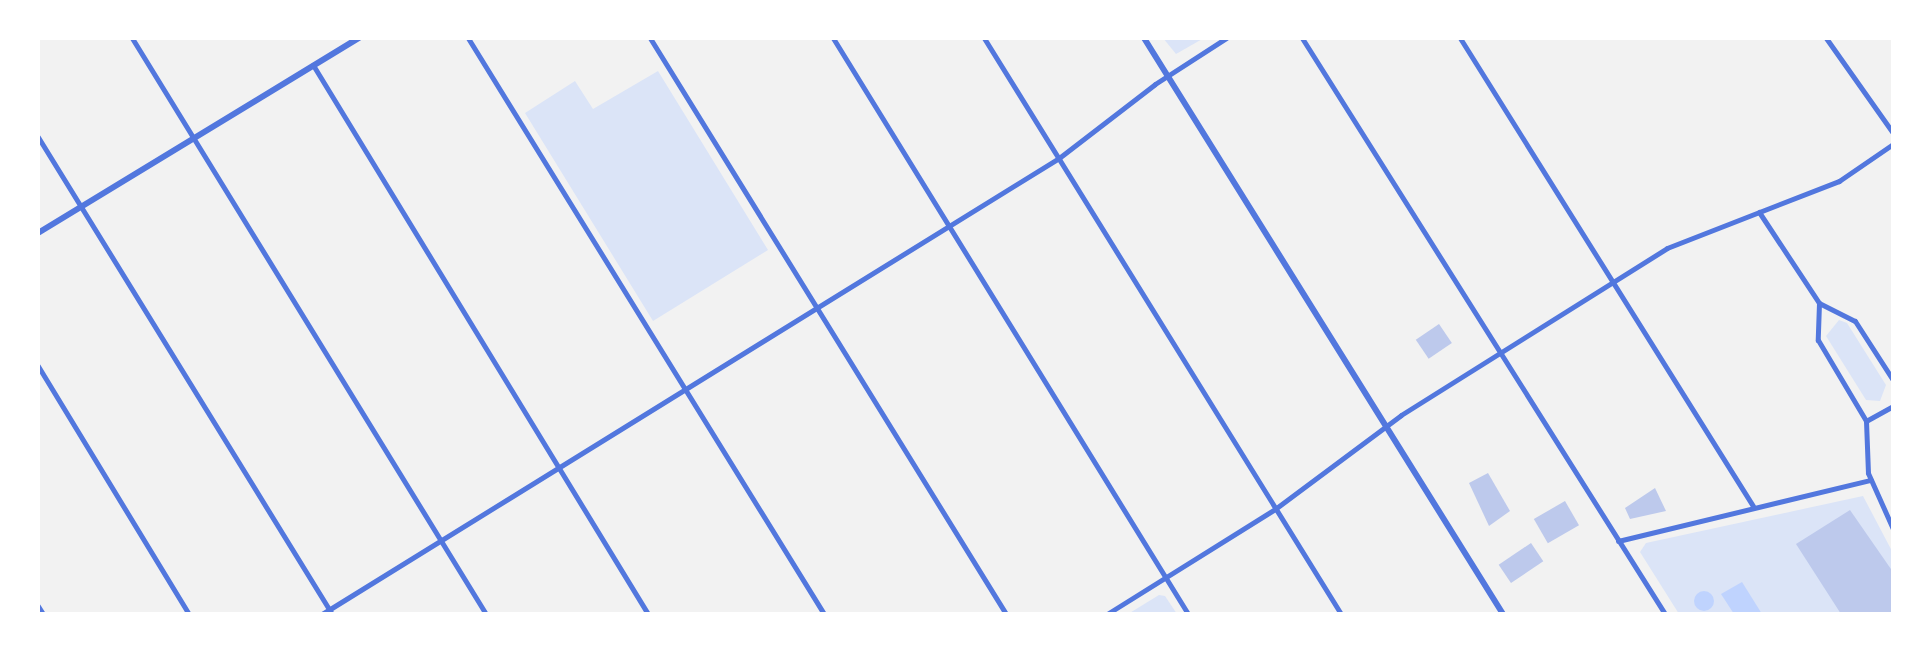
<!DOCTYPE html>
<style>
body{margin:0}
#map{position:relative;width:1931px;height:652px;overflow:hidden;background:#f2f2f2;font-family:"DM Sans",sans-serif}
div>[style]{position:absolute}
.green>*{inset:0;background:#dbe4f7}
.water>*{inset:0;background:#bfd3fe}
.round{border-radius:50%}
.building>*{inset:0;background:#bdc9ec;transform-origin:0 0}
.minor>*{height:5px;margin:-2.5px;padding:0 2.5px;transform-origin:2.5px;border-radius:2.5px;background:#5277de}
.tertiary>*{height:6px;margin:-3px;padding:0 3px;transform-origin:3px;border-radius:3px;background:#5277de}
span{translate:-50% -50%;white-space:nowrap;text-align:center;line-height:1.15;-webkit-text-stroke:8px #fff;paint-order:stroke}
.frame{position:absolute;inset:0;border:40px solid #fff;pointer-events:none}
</style>
<div id="map">
<div class="green">
<i style="clip-path:polygon(1163px 38px,1204px 38px,1176px 54px)"></i>
<i style="clip-path:polygon(658px 71px,768px 250px,653px 321px,525px 113px,575px 81px,593px 109px)"></i>
<i style="clip-path:polygon(1839px 320px,1847px 323px,1886px 385px,1880px 401px,1866px 400px,1826px 336px)"></i>
<i style="clip-path:polygon(1863px 496px,1893px 553px,1893px 614px,1679px 614px,1640px 552px,1646px 543px)"></i>
<i style="clip-path:polygon(1159px 595px,1165px 596px,1177px 614px,1128px 614px)"></i>
</div>
<div class="water">
<i style="clip-path:polygon(1742px 582px,1762px 614px,1734px 614px,1721px 594px)"></i>
<i class="round" style="left:1694px;top:591px;width:20px;height:20px"></i>
</div>
<div class="building">
<i style="left:1439px;top:324px;width:23px;height:28px;rotate:56deg"></i>
<i style="clip-path:polygon(1488px 473px,1510px 511px,1489px 526px,1469px 483px)"></i>
<i style="clip-path:polygon(1655px 488px,1666px 511px,1630px 519px,1625px 508px)"></i>
<i style="left:1565px;top:501px;width:28px;height:36px;rotate:60deg"></i>
<i style="clip-path:polygon(1850px 510px,1893px 572px,1893px 614px,1841px 614px,1796px 544px)"></i>
<i style="left:1531px;top:543px;width:22px;height:39px;rotate:56deg"></i>
</div>
<div class="minor">
<i style="left:132px;top:38px;width:676px;rotate:58.43deg"></i>
<i style="left:468px;top:38px;width:677px;rotate:58.28deg"></i>
<i style="left:650px;top:38px;width:677px;rotate:58.28deg"></i>
<i style="left:833px;top:38px;width:677px;rotate:58.35deg"></i>
<i style="left:984px;top:38px;width:678px;rotate:58.21deg"></i>
<i style="left:1302px;top:38px;width:681px;rotate:57.78deg"></i>
<i style="left:1460px;top:38px;width:552px;rotate:57.95deg"></i>
<i style="left:1826px;top:38px;width:116px;rotate:54.8deg"></i>
<i style="left:313px;top:65px;width:643px;rotate:58.61deg"></i>
<i style="left:38px;top:137px;width:560px;rotate:58.35deg"></i>
<i style="left:1759px;top:212px;width:109px;rotate:56.6deg"></i>
<i style="left:1819px;top:303px;width:37px;rotate:92deg"></i>
<i style="left:1818px;top:340px;width:94px;rotate:59.3deg"></i>
<i style="left:1866px;top:421px;width:52px;rotate:87.8deg"></i>
<i style="left:1868px;top:473px;width:61px;rotate:65.9deg"></i>
<i style="left:1819px;top:303px;width:40px;rotate:26.6deg"></i>
<i style="left:1855px;top:321px;width:70px;rotate:57.2deg"></i>
<i style="left:38px;top:366px;width:290px;rotate:58.7deg"></i>
<i style="left:1866px;top:421px;width:31px;rotate:-29deg"></i>
<i style="left:1618px;top:541px;width:260px;rotate:-13.6deg"></i>
<i style="left:38px;top:606px;width:9px;rotate:58deg"></i>
<i style="left:322px;top:614px;width:867px;rotate:-31.75deg"></i>
<i style="left:1059px;top:158px;width:121px;rotate:-37.6deg"></i>
<i style="left:1155px;top:84px;width:85px;rotate:-32.9deg"></i>
<i style="left:1107px;top:614px;width:198px;rotate:-32deg"></i>
<i style="left:1275px;top:509px;width:157px;rotate:-36.7deg"></i>
<i style="left:1401px;top:415px;width:314px;rotate:-32.1deg"></i>
<i style="left:1667px;top:248px;width:185px;rotate:-21.3deg"></i>
<i style="left:1839px;top:181px;width:65px;rotate:-34.4deg"></i>
</div>
<div class="tertiary">
<i style="left:1144px;top:38px;width:679px;rotate:58.07deg"></i>
<i style="left:38px;top:233px;width:376px;rotate:-31.3deg"></i>
</div>
<div class="frame"></div>
</div>
